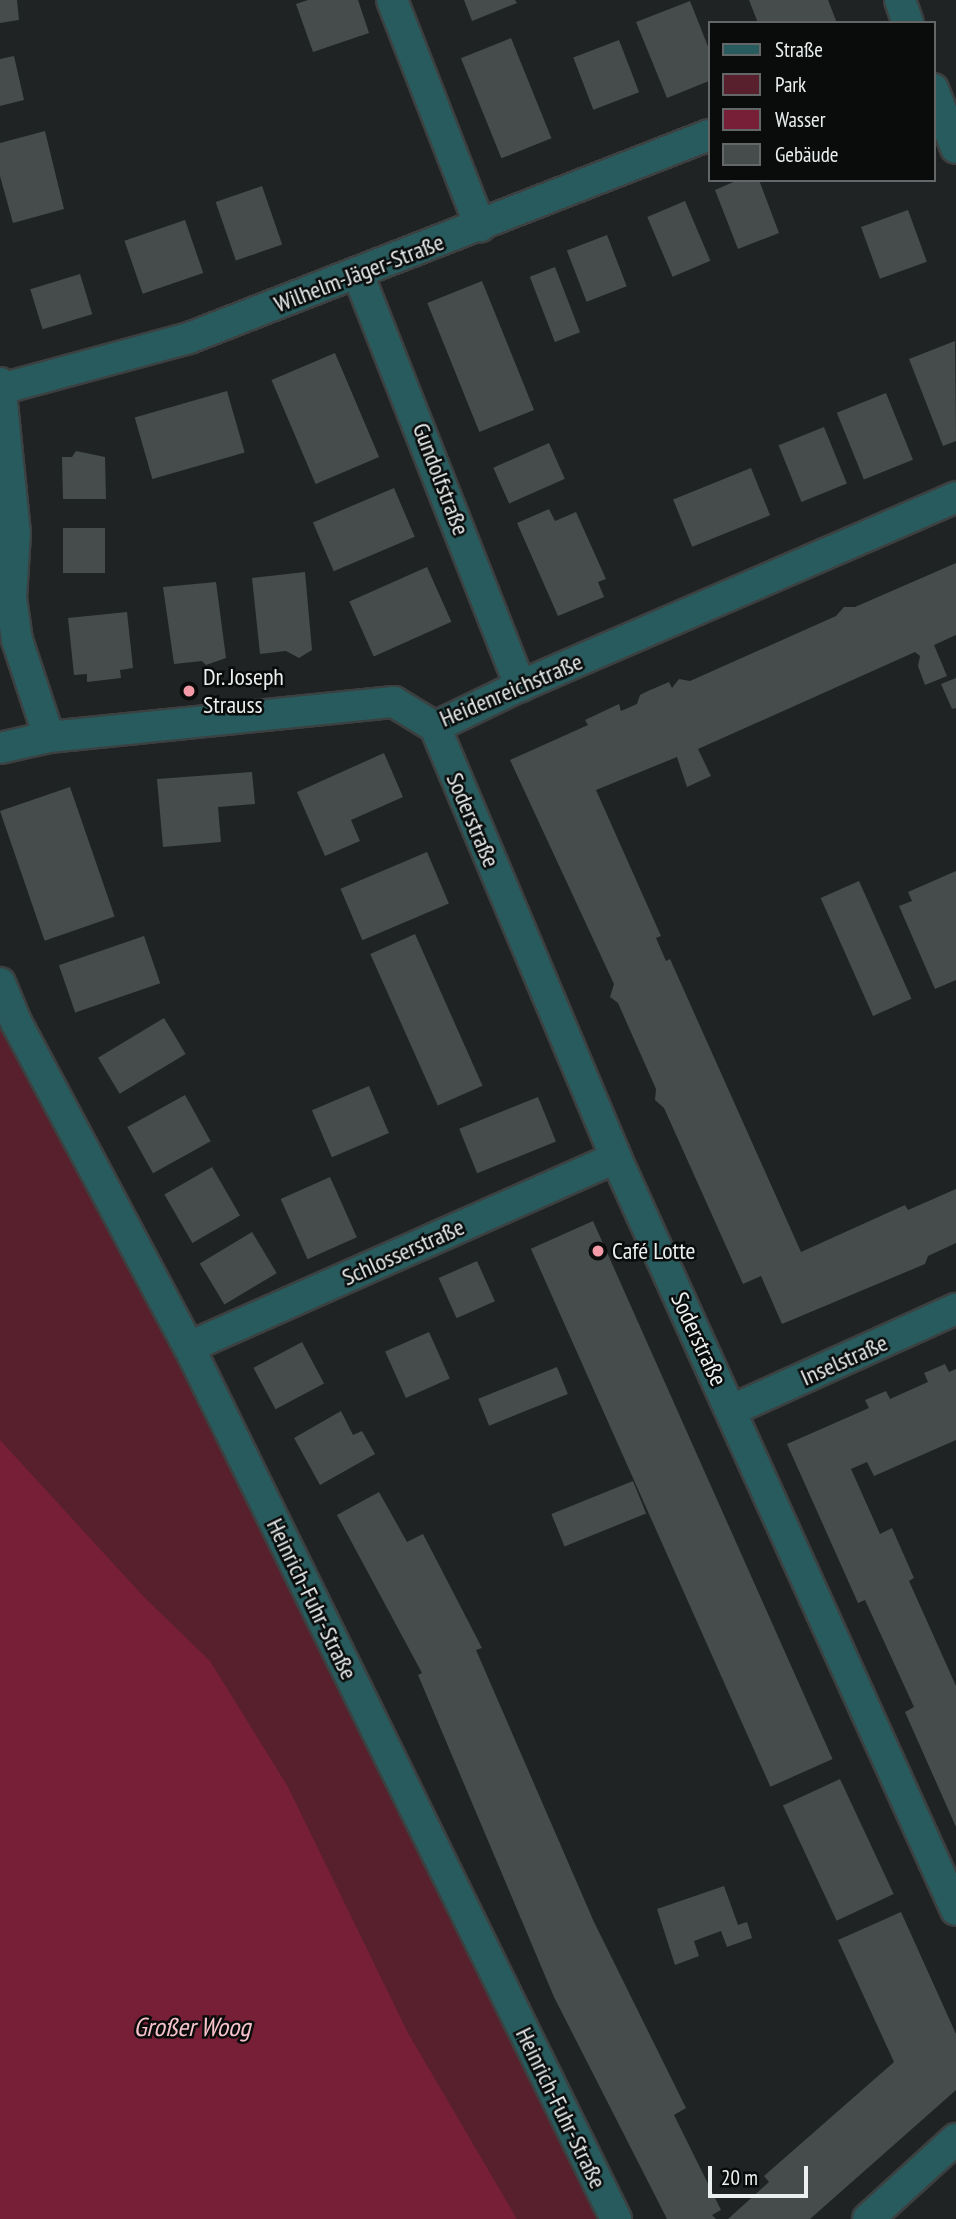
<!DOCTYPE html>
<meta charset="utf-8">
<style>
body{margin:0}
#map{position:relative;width:956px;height:2219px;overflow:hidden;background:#1f2323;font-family:"PT Sans Narrow",sans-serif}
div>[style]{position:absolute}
.green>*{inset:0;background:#57202c}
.water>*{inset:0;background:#761f36}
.building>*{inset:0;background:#464b4b;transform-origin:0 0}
.roads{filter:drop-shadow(2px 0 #3c4040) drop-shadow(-2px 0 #3c4040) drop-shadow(0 2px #3c4040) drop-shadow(0 -2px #3c4040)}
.minor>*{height:30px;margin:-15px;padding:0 15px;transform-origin:15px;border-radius:15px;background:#285b5d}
.dots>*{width:19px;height:19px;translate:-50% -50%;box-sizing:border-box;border:4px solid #0a0c0c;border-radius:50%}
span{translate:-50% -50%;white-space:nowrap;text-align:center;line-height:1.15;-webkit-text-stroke:5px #0a0c0c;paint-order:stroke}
.street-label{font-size:24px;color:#ecefef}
.poi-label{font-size:24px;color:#ecefef}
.left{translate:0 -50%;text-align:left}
.water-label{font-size:26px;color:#f8c3ca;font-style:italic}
.legend{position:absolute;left:708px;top:21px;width:228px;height:161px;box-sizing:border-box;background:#0a0c0c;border:2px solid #646767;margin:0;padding:9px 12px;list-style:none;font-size:21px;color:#ecefef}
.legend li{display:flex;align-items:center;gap:14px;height:35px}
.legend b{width:35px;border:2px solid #646767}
.scale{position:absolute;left:708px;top:2166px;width:100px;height:32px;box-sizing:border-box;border:4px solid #ecefef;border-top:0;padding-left:9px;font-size:21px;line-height:24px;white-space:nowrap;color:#ecefef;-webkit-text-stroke:5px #0a0c0c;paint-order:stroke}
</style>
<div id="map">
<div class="green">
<i style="clip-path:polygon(0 1008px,190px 1363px,604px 2219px,0 2219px)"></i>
</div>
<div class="water">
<i style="clip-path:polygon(0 1440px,144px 1597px,210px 1661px,288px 1787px,408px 2033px,517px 2219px,0 2219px)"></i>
</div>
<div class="building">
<i style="clip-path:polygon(0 0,17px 0,19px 20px,0 23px)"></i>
<i style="clip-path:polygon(308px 0,358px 0,369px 33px,313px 52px,296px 4px)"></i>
<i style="clip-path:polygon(464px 0,515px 0,517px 3px,472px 21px)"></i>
<i style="clip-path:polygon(749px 0,828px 0,837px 23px,758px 23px)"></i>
<i style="clip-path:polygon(690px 1px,709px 49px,709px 81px,667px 98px,636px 22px)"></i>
<i style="left:511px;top:38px;width:108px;height:54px;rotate:68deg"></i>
<i style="left:619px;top:40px;width:56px;height:49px;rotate:69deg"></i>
<i style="clip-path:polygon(14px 56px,24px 100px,0 106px,0 59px)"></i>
<i style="clip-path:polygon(45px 131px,64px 209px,13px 223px,0 176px,0 143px)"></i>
<i style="clip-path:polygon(738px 180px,759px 180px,779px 233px,738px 249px,715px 190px)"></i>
<i style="left:262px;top:186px;width:62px;height:49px;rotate:71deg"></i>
<i style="left:685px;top:201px;width:65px;height:41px;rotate:67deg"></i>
<i style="left:908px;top:210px;width:55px;height:50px;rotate:70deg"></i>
<i style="left:185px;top:220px;width:56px;height:64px;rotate:71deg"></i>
<i style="left:607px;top:235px;width:55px;height:43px;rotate:69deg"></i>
<i style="left:555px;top:267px;width:70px;height:27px;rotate:69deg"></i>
<i style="left:80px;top:274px;width:42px;height:52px;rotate:73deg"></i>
<i style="left:482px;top:281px;width:139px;height:59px;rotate:68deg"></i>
<i style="clip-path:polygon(955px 341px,956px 441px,943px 446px,909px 359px)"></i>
<i style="left:335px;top:353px;width:113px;height:69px;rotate:67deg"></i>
<i style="left:227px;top:391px;width:64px;height:96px;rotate:74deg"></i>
<i style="left:886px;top:393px;width:72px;height:53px;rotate:68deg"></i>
<i style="left:824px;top:427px;width:61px;height:49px;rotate:68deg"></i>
<i style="left:549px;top:443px;width:39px;height:61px;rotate:66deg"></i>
<i style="clip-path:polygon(76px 451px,105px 457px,106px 499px,63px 499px,62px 457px,72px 457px)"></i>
<i style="left:751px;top:468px;width:51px;height:84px;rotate:68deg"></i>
<i style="left:394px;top:488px;width:53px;height:88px;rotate:67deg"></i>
<i style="clip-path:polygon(549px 509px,555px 521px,576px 512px,606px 579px,598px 582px,604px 597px,558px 616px,517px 523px)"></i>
<i style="left:63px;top:528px;width:42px;height:45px"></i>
<i style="clip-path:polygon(956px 563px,956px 635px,934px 645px,947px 676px,925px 685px,918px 666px,920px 656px,915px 652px,698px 749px,711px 776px,687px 787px,677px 757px,596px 790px,661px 936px,656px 938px,666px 961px,670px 959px,801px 1252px,905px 1205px,908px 1210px,956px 1189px,956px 1243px,928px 1256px,925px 1264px,782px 1324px,761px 1276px,743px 1284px,664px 1108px,655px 1100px,656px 1089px,618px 1003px,610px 997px,614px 984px,510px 760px,588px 725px,585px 720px,619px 704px,621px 711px,637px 704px,640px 695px,648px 691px,669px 682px,672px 688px,679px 679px,690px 681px,836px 616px,844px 607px,855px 607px)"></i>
<i style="left:427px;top:567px;width:60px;height:85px;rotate:66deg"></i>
<i style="clip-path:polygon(305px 572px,312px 650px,299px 658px,286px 651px,260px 654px,252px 578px)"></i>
<i style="clip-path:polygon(216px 582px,226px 658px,206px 665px,202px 661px,174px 664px,163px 587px)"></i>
<i style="clip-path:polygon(127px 612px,133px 668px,120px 670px,121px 678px,87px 682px,87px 674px,74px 675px,68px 618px)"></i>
<i style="clip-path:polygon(956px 678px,956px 708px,952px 709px,941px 684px)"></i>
<i style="clip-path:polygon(384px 753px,403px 797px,351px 820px,360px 841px,325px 856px,297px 792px)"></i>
<i style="clip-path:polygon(252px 772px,255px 804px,218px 807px,221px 842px,163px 847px,157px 779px)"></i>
<i style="left:70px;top:787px;width:137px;height:74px;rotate:71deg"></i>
<i style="left:427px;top:852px;width:56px;height:94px;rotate:67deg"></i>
<i style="clip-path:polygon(956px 871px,956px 980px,935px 989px,899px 906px,912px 901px,908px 892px)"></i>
<i style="left:859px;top:881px;width:129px;height:42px;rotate:66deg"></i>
<i style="left:415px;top:934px;width:166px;height:49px;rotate:66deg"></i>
<i style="left:144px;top:936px;width:50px;height:90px;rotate:71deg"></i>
<i style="left:164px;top:1018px;width:42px;height:77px;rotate:59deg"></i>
<i style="left:369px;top:1086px;width:51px;height:62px;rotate:67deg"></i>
<i style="left:185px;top:1095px;width:53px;height:66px;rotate:61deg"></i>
<i style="left:538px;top:1097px;width:48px;height:85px;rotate:68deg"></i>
<i style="left:212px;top:1167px;width:56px;height:55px;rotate:60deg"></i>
<i style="left:330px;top:1177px;width:66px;height:54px;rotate:66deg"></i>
<i style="left:593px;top:1221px;width:589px;height:68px;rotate:66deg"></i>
<i style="left:252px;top:1232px;width:48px;height:61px;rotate:59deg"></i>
<i style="left:477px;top:1261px;width:44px;height:42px;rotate:66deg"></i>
<i style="left:429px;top:1332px;width:51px;height:48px;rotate:66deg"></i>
<i style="left:302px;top:1342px;width:47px;height:55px;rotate:62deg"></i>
<i style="clip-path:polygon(945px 1364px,949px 1372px,956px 1369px,956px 1440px,874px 1476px,867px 1462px,851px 1469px,880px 1534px,892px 1528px,914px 1578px,909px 1581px,956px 1686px,956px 1827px,905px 1712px,914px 1707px,865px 1600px,858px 1603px,787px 1444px,869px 1408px,865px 1400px,886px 1391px,890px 1399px,928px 1382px,924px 1373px)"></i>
<i style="left:557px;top:1367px;width:29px;height:85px;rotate:68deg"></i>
<i style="clip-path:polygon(341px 1411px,353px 1435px,362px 1431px,375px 1454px,320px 1485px,294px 1438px)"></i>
<i style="left:633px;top:1481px;width:35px;height:88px;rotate:68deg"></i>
<i style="clip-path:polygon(379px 1492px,407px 1542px,423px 1534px,482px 1648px,476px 1650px,594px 1922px,686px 2108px,674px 2115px,721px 2210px,712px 2215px,716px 2219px,667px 2219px,554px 1997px,418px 1675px,422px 1673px,337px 1515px)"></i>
<i style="left:840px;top:1779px;width:127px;height:63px;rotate:65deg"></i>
<i style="clip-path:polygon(724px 1886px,738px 1925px,747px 1922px,752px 1938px,727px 1947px,721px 1931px,694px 1941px,699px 1956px,675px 1965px,657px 1909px)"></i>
<i style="clip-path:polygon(901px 1912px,956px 2034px,956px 2090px,810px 2219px,728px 2219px,769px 2182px,764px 2176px,894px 2062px,838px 1940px)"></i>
</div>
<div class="roads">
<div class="minor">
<i style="left:392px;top:0;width:243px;rotate:68.7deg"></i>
<i style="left:900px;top:0;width:24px;rotate:71deg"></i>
<i style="left:933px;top:89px;width:63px;rotate:68.7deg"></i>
<i style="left:358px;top:274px;width:443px;rotate:68.5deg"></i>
<i style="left:0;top:383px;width:151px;rotate:84.3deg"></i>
<i style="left:15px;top:533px;width:65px;rotate:93.5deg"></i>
<i style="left:11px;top:598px;width:42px;rotate:81.9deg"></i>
<i style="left:17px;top:640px;width:102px;rotate:71.7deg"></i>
<i style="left:1px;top:389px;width:195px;rotate:-15.2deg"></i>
<i style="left:189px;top:338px;width:558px;rotate:-21.32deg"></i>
<i style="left:435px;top:727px;width:467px;rotate:67.2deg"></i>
<i style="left:616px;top:1158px;width:825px;rotate:65.67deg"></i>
<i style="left:0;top:748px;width:50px;rotate:-12.7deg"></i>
<i style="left:49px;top:737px;width:347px;rotate:-5.8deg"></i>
<i style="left:394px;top:702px;width:48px;rotate:31.4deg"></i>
<i style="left:435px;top:727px;width:94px;rotate:-25.8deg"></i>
<i style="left:520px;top:686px;width:475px;rotate:-23.4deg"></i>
<i style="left:0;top:983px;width:42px;rotate:67.7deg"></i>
<i style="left:16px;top:1022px;width:368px;rotate:62deg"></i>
<i style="left:189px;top:1347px;width:971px;rotate:63.91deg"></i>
<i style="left:189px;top:1347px;width:467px;rotate:-23.9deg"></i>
<i style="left:732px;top:1410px;width:246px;rotate:-24.3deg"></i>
<i style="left:868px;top:2219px;width:119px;rotate:-42.3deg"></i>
</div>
</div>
<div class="dots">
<i style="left:189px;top:691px;background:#f39aa8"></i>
<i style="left:598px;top:1251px;background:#f39aa8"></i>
</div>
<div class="street-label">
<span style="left:359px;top:273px;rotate:-21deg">Wilhelm-Jäger-Straße</span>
<span style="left:441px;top:479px;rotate:69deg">Gundolfstraße</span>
<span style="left:511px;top:690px;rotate:-23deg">Heidenreichstraße</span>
<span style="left:473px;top:820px;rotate:67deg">Soderstraße</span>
<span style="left:403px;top:1252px;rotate:-24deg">Schlosserstraße</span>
<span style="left:699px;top:1339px;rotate:65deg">Soderstraße</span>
<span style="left:844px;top:1360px;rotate:-24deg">Inselstraße</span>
<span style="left:312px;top:1599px;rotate:64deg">Heinrich-Fuhr-Straße</span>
<span style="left:561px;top:2108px;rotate:64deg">Heinrich-Fuhr-Straße</span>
</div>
<div class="poi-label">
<span class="left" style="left:203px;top:691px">Dr. Joseph<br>Strauss</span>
<span class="left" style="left:612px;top:1251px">Café Lotte</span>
</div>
<div class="water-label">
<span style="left:192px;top:2027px">Großer Woog</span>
</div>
<ul class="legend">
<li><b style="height:9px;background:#285b5d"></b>Straße</li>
<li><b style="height:19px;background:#57202c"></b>Park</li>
<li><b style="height:19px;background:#761f36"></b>Wasser</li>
<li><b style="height:19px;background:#464b4b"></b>Gebäude</li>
</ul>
<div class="scale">20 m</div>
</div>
